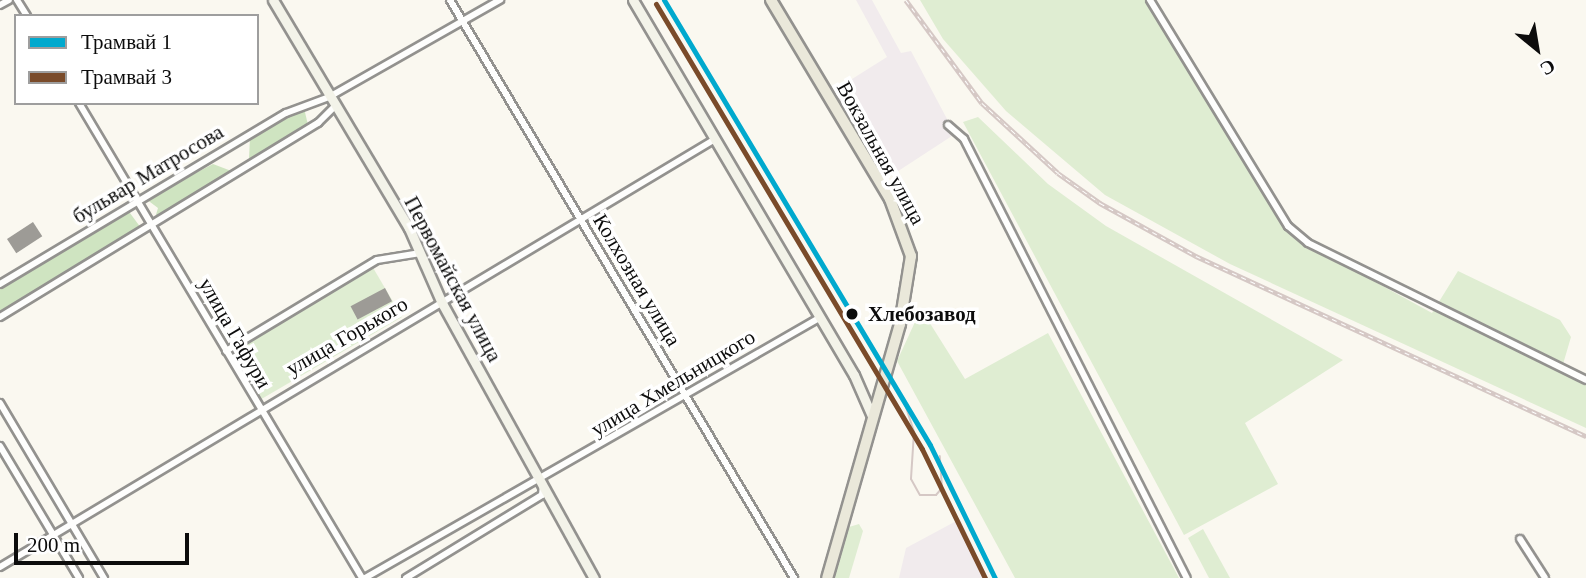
<!DOCTYPE html>
<meta charset="utf-8">
<style>
body{margin:0}
#map{position:relative;width:1586px;height:578px;overflow:hidden;background:#faf8f0;font-family:Georgia,serif}
div>[style]{position:absolute}
.industrial>*{inset:0;background:#f1ebed}
.green>*{inset:0;background:#dfedd2}
.forest>*{inset:0;background:#cfe4c1}
.building>*{inset:0;background:#9d9b96;transform-origin:0 0}
.roads{filter:drop-shadow(2px 0 #93928f) drop-shadow(-2px 0 #93928f) drop-shadow(0 2px #93928f) drop-shadow(0 -2px #93928f)}
.street>*{height:6px;margin:-3px;padding:0 3px;transform-origin:3px;border-radius:3px;background:#fefefd}
.secondary>*{height:9px;margin:-4.5px;padding:0 4.5px;transform-origin:4.5px;border-radius:4.5px;background:#f3f3e9}
.primary>*{height:10px;margin:-5px;padding:0 5px;transform-origin:5px;border-radius:5px;background:#eae8da}
.tram>*{height:2px;margin:-1px;padding:0 1px;transform-origin:1px;border-radius:1px;background:#d5c8c5}
.rail>*{height:4.5px;margin-top:-2.25px;transform-origin:0;background:repeating-linear-gradient(90deg,#fff 0 5px,#d5c8c5 0 10px);box-sizing:border-box;border-block:2px solid #d5c8c5}
.tram-1>*{height:5px;margin:-2.5px;padding:0 2.5px;transform-origin:2.5px;border-radius:2.5px;background:#00a9ce}
.tram-2>*{height:5px;margin:-2.5px;padding:0 2.5px;transform-origin:2.5px;border-radius:2.5px;background:#7a4b2a}
.dots>*{width:19px;height:19px;translate:-50% -50%;box-sizing:border-box;border:4px solid #fff;border-radius:50%}
span{translate:-50% -50%;white-space:nowrap;text-align:center;line-height:1.15;-webkit-text-stroke:7px #fff;paint-order:stroke}
.street-label{font-size:21px;color:#0c0c0c}
.stop-label{font-size:21px;color:#0c0c0c;font-weight:700}
.left{translate:0 -50%;text-align:left}
.legend{position:absolute;left:14px;top:14px;width:245px;height:91px;box-sizing:border-box;background:#fff;border:2px solid #9e9e9e;margin:0;padding:9px 12px;list-style:none;font-size:21px;color:#0c0c0c}
.legend li{display:flex;align-items:center;gap:14px;height:35px}
.legend b{width:35px;border:2px solid #9e9e9e}
.north{position:absolute;left:1502px;top:14px;width:70px;height:70px;-webkit-text-stroke:5px #fff;paint-order:stroke;rotate:150deg;font-size:19px;font-weight:700;line-height:28px;text-align:center;color:#0c0c0c}
.north::after{content:'';display:block;margin:auto;width:24px;height:32px;background:#0c0c0c;clip-path:polygon(50% 0,100% 100%,50% 72%,0 100%)}
.scale{position:absolute;left:14px;top:533px;width:175px;height:32px;box-sizing:border-box;border:4px solid #0c0c0c;border-top:0;padding-left:9px;font-size:21px;line-height:24px;white-space:nowrap;color:#0c0c0c;-webkit-text-stroke:5px #fff;paint-order:stroke}
</style>
<div id="map">
<div class="industrial">
<i style="clip-path:polygon(856px 0,872px 0,901px 53px,911px 51px,955px 134px,886px 179px,833px 91px,887px 57px)"></i>
<i style="clip-path:polygon(960px 519px,988px 578px,899px 578px,906px 548px)"></i>
</div>
<div class="green">
<i style="clip-path:polygon(920px 0,1145px 0,1293px 237px,1432px 313px,1458px 271px,1560px 320px,1571px 337px,1561px 371px,1586px 383px,1586px 428px,1230px 264px,1105px 195px,1006px 111px,943px 39px)"></i>
<i style="clip-path:polygon(978px 117px,1048px 184px,1106px 226px,1343px 360px,1245px 423px,1278px 484px,1184px 535px,963px 122px)"></i>
<i style="clip-path:polygon(372px 266px,402px 317px,258px 401px,233px 357px,236px 348px)"></i>
<i style="clip-path:polygon(921px 309px,965px 379px,1048px 333px,1179px 578px,1015px 578px,897px 361px)"></i>
<i style="clip-path:polygon(859px 524px,863px 531px,849px 578px,833px 578px,849px 527px)"></i>
<i style="clip-path:polygon(1203px 529px,1230px 578px,1209px 578px,1188px 538px)"></i>
</div>
<div class="forest">
<i style="clip-path:polygon(304px 108px,308px 125px,249px 159px,250px 137px)"></i>
<i style="clip-path:polygon(213px 164px,234px 172px,155px 218px,158px 208px,146px 199px)"></i>
<i style="clip-path:polygon(127px 209px,141px 228px,0 314px,0 289px)"></i>
</div>
<div class="building">
<i style="left:33px;top:222px;width:17px;height:31px;rotate:57deg"></i>
<i style="left:385px;top:288px;width:15px;height:39px;rotate:62deg"></i>
</div>
<div class="roads">
<div class="street">
<i style="left:17px;top:0;width:19px;rotate:58deg"></i>
<i style="left:450px;top:0;width:673px;rotate:59.24deg"></i>
<i style="left:1150px;top:0;width:265px;rotate:58.6deg"></i>
<i style="left:1288px;top:226px;width:26px;rotate:40deg"></i>
<i style="left:1308px;top:243px;width:310px;rotate:26.2deg"></i>
<i style="left:0;top:5px;width:10px;rotate:-29deg"></i>
<i style="left:79px;top:103px;width:553px;rotate:59.21deg"></i>
<i style="left:948px;top:125px;width:21px;rotate:41deg"></i>
<i style="left:964px;top:139px;width:492px;rotate:63.1deg"></i>
<i style="left:0;top:284px;width:333px;rotate:-30.9deg"></i>
<i style="left:286px;top:113px;width:46px;rotate:-20.4deg"></i>
<i style="left:329px;top:97px;width:197px;rotate:-29.6deg"></i>
<i style="left:0;top:317px;width:373px;rotate:-31.4deg"></i>
<i style="left:318px;top:123px;width:24px;rotate:-45deg"></i>
<i style="left:226px;top:351px;width:176px;rotate:-31.1deg"></i>
<i style="left:377px;top:260px;width:44px;rotate:-9.2deg"></i>
<i style="left:0;top:403px;width:204px;rotate:59.3deg"></i>
<i style="left:0;top:446px;width:154px;rotate:59.1deg"></i>
<i style="left:1520px;top:539px;width:46px;rotate:57.3deg"></i>
<i style="left:0;top:567px;width:833px;rotate:-30.9deg"></i>
<i style="left:365px;top:578px;width:525px;rotate:-29.79deg"></i>
<i style="left:406px;top:578px;width:159px;rotate:-31.4deg"></i>
<i style="left:542px;top:495px;width:11px;rotate:-85deg"></i>
</div>
<div class="secondary">
<i style="left:273px;top:0;width:265px;rotate:59.2deg"></i>
<i style="left:409px;top:228px;width:82px;rotate:66.3deg"></i>
<i style="left:442px;top:303px;width:314px;rotate:61.1deg"></i>
<i style="left:633px;top:0;width:435px;rotate:59.5deg"></i>
<i style="left:854px;top:375px;width:45px;rotate:66.3deg"></i>
</div>
<div class="primary">
<i style="left:771px;top:0;width:232px;rotate:59.1deg"></i>
<i style="left:890px;top:199px;width:61px;rotate:69.8deg"></i>
<i style="left:911px;top:256px;width:69px;rotate:99.2deg"></i>
<i style="left:900px;top:324px;width:264px;rotate:106deg"></i>
</div>
</div>
<div class="tram">
<i style="left:903px;top:398px;width:36px;rotate:72deg"></i>
<i style="left:914px;top:432px;width:47px;rotate:93.7deg"></i>
<i style="left:911px;top:479px;width:18px;rotate:61deg"></i>
<i style="left:920px;top:495px;width:16px"></i>
<i style="left:936px;top:495px;width:9px;rotate:-49deg"></i>
<i style="left:942px;top:488px;width:32px;rotate:-94deg"></i>
</div>
<div class="rail">
<i style="left:906px;top:0;width:128px;rotate:53.6deg"></i>
<i style="left:982px;top:103px;width:103px;rotate:42.6deg"></i>
<i style="left:1058px;top:173px;width:52px;rotate:35.5deg"></i>
<i style="left:1100px;top:203px;width:110px;rotate:28.9deg"></i>
<i style="left:1196px;top:256px;width:430px;rotate:24.8deg"></i>
</div>
<div class="tram-1">
<i style="left:664px;top:0;width:518px;rotate:59.13deg"></i>
<i style="left:930px;top:445px;width:148px;rotate:64deg"></i>
</div>
<div class="tram-2">
<i style="left:656px;top:4px;width:518px;rotate:59.13deg"></i>
<i style="left:922px;top:449px;width:144px;rotate:64deg"></i>
</div>
<div class="dots">
<i style="left:852px;top:314px;background:#0c0c0c"></i>
</div>
<div class="street-label">
<span style="left:881px;top:153px;rotate:61deg">Вокзальная улица</span>
<span style="left:148px;top:174px;rotate:-31deg">бульвар Матросова</span>
<span style="left:453px;top:279px;rotate:62deg">Первомайская улица</span>
<span style="left:637px;top:280px;rotate:59deg">Колхозная улица</span>
<span style="left:235px;top:333px;rotate:60deg">улица Гафури</span>
<span style="left:347px;top:336px;rotate:-30deg">улица Горького</span>
<span style="left:673px;top:383px;rotate:-31deg">улица Хмельницкого</span>
</div>
<div class="stop-label">
<span class="left" style="left:868px;top:314px">Хлебозавод</span>
</div>
<ul class="legend">
<li><b style="height:9px;background:#00a9ce"></b>Трамвай 1</li>
<li><b style="height:9px;background:#7a4b2a"></b>Трамвай 3</li>
</ul>
<div class="north">С</div>
<div class="scale">200 m</div>
</div>
